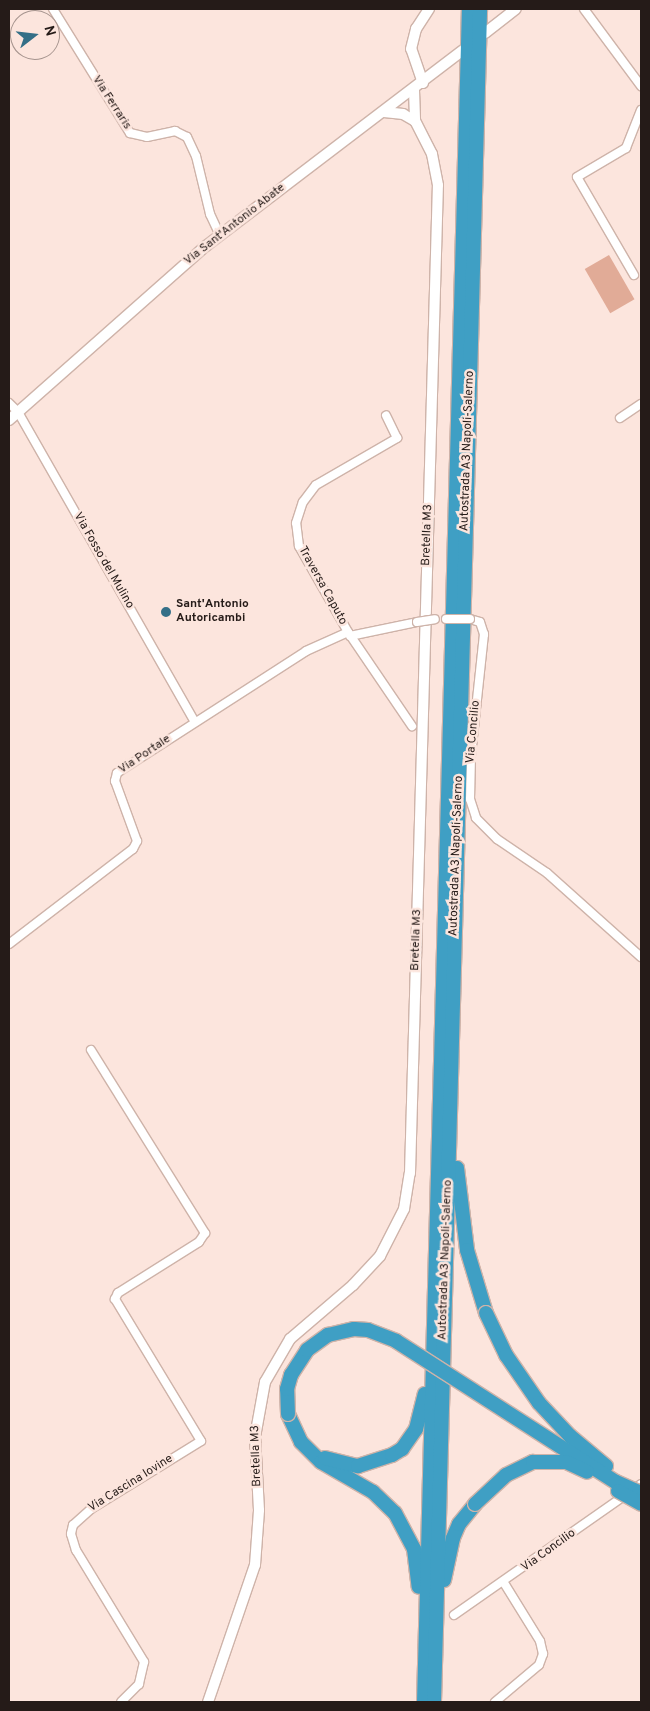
<!DOCTYPE html>
<style>
body{margin:0}
#map{position:relative;width:650px;height:1711px;overflow:hidden;background:#fce5dd;font-family:Overpass,sans-serif}
div>[style]{position:absolute}
.green>*{inset:0;background:#e1ab97;transform-origin:0 0}
.roads{filter:drop-shadow(1px 0 #ceb3a9) drop-shadow(-1px 0 #ceb3a9) drop-shadow(0 1px #ceb3a9) drop-shadow(0 -1px #ceb3a9)}
.minor>*{height:8px;margin:-4px;padding:0 4px;transform-origin:4px;border-radius:4px;background:#fff}
.tertiary>*{height:10px;margin:-5px;padding:0 5px;transform-origin:5px;border-radius:5px;background:#fff}
.motorway>*{height:14px;margin:-7px;padding:0 7px;transform-origin:7px;border-radius:7px;background:#3f9fc4}
.bridges{filter:drop-shadow(1px 0 #ceb3a9) drop-shadow(-1px 0 #ceb3a9) drop-shadow(0 1px #ceb3a9) drop-shadow(0 -1px #ceb3a9)}
.minor-bridge>*{height:8px;margin:-4px;padding:0 4px;transform-origin:4px;border-radius:4px;background:#fff}
.motorway-bridge>*{height:14px;margin:-7px;padding:0 7px;transform-origin:7px;border-radius:7px;background:#3f9fc4}
.dots>*{width:14px;height:14px;translate:-50% -50%;box-sizing:border-box;border:2px solid #fce5dd;border-radius:50%}
span{translate:-50% -50%;white-space:nowrap;text-align:center;line-height:1.15;-webkit-text-stroke:5px #fce5dd;paint-order:stroke}
.street-label{font-size:12px;color:#251b18}
.poi-label{font-size:12px;color:#251b18;font-weight:700}
.left{translate:0 -50%;text-align:left}
.frame{position:absolute;inset:0;border:10px solid #251b18;pointer-events:none}
.north{position:absolute;left:10px;top:10px;width:50px;height:50px;box-sizing:border-box;background:#fce5dd;border:1px solid #a6948e;border-radius:50%;rotate:74deg;font-size:14px;font-weight:700;line-height:20px;text-align:center;color:#251b18}
.north::after{content:'';display:block;margin:auto;width:18px;height:22px;background:#346f87;clip-path:polygon(50% 0,100% 100%,50% 72%,0 100%)}
</style>
<div id="map">
<div class="green">
<i style="left:609px;top:255px;width:51px;height:28px;rotate:60deg"></i>
</div>
<div class="roads">
<div class="minor">
<i style="left:53px;top:9px;width:146px;rotate:58.2deg"></i>
<i style="left:130px;top:133px;width:17px;rotate:13deg"></i>
<i style="left:147px;top:137px;width:29px;rotate:-12deg"></i>
<i style="left:175px;top:131px;width:13px;rotate:27deg"></i>
<i style="left:187px;top:137px;width:21px;rotate:65deg"></i>
<i style="left:196px;top:156px;width:60px;rotate:76.4deg"></i>
<i style="left:210px;top:214px;width:23px;rotate:65deg"></i>
<i style="left:584px;top:9px;width:96px;rotate:53.5deg"></i>
<i style="left:634px;top:275px;width:113px;rotate:-120.2deg"></i>
<i style="left:577px;top:177px;width:57px;rotate:-30.6deg"></i>
<i style="left:626px;top:148px;width:41px;rotate:-68.5deg"></i>
<i style="left:9px;top:403px;width:13px;rotate:45deg"></i>
<i style="left:18px;top:412px;width:357px;rotate:60.3deg"></i>
<i style="left:620px;top:418px;width:25px;rotate:-34deg"></i>
<i style="left:470px;top:619px;width:10px;rotate:17deg"></i>
<i style="left:480px;top:622px;width:13px;rotate:72deg"></i>
<i style="left:484px;top:634px;width:123px;rotate:96.1deg"></i>
<i style="left:471px;top:756px;width:43px;rotate:91.3deg"></i>
<i style="left:470px;top:799px;width:20px;rotate:72deg"></i>
<i style="left:476px;top:818px;width:30px;rotate:45deg"></i>
<i style="left:497px;top:839px;width:60px;rotate:34.2deg"></i>
<i style="left:547px;top:873px;width:126px;rotate:41.8deg"></i>
<i style="left:348px;top:632px;width:99px;rotate:-119.7deg"></i>
<i style="left:299px;top:546px;width:23px;rotate:-97deg"></i>
<i style="left:296px;top:523px;width:22px;rotate:-72deg"></i>
<i style="left:303px;top:502px;width:21px;rotate:-53deg"></i>
<i style="left:316px;top:485px;width:94px;rotate:-30.1deg"></i>
<i style="left:397px;top:438px;width:25px;rotate:-116deg"></i>
<i style="left:350px;top:636px;width:68px;rotate:-11.8deg"></i>
<i style="left:9px;top:944px;width:156px;rotate:-37.5deg"></i>
<i style="left:133px;top:849px;width:9px;rotate:-63deg"></i>
<i style="left:137px;top:841px;width:64px;rotate:-110.1deg"></i>
<i style="left:115px;top:781px;width:8px;rotate:-76deg"></i>
<i style="left:117px;top:773px;width:225px;rotate:-32.8deg"></i>
<i style="left:306px;top:651px;width:46px;rotate:-24.3deg"></i>
<i style="left:348px;top:632px;width:114px;rotate:55.8deg"></i>
<i style="left:91px;top:1050px;width:216px;rotate:58.1deg"></i>
<i style="left:205px;top:1233px;width:11px;rotate:124deg"></i>
<i style="left:199px;top:1242px;width:96px;rotate:147.8deg"></i>
<i style="left:118px;top:1293px;width:7px;rotate:117deg"></i>
<i style="left:115px;top:1299px;width:166px;rotate:58.8deg"></i>
<i style="left:201px;top:1441px;width:129px;rotate:148.3deg"></i>
<i style="left:91px;top:1509px;width:24px;rotate:138deg"></i>
<i style="left:73px;top:1525px;width:9px;rotate:103deg"></i>
<i style="left:71px;top:1534px;width:17px;rotate:73deg"></i>
<i style="left:76px;top:1550px;width:131px;rotate:58.7deg"></i>
<i style="left:144px;top:1662px;width:23px;rotate:103deg"></i>
<i style="left:139px;top:1684px;width:25px;rotate:135deg"></i>
<i style="left:454px;top:1615px;width:228px;rotate:-35deg"></i>
<i style="left:495px;top:1702px;width:57px;rotate:-40.1deg"></i>
<i style="left:539px;top:1665px;width:12px;rotate:-70deg"></i>
<i style="left:543px;top:1654px;width:13px;rotate:-103deg"></i>
<i style="left:540px;top:1641px;width:68px;rotate:-121.8deg"></i>
</div>
<div class="tertiary">
<i style="left:485px;top:33px;width:39px;rotate:-38deg"></i>
<i style="left:423px;top:83px;width:36px;rotate:-109deg"></i>
<i style="left:411px;top:49px;width:21px;rotate:-76deg"></i>
<i style="left:416px;top:29px;width:24px;rotate:-57deg"></i>
<i style="left:414px;top:90px;width:31px;rotate:88deg"></i>
<i style="left:9px;top:420px;width:263px;rotate:-41.5deg"></i>
<i style="left:206px;top:246px;width:322px;rotate:-37.3deg"></i>
<i style="left:208px;top:1702px;width:145px;rotate:-71.1deg"></i>
<i style="left:255px;top:1565px;width:55px;rotate:-85.8deg"></i>
<i style="left:259px;top:1510px;width:73px;rotate:-93.1deg"></i>
<i style="left:255px;top:1437px;width:56px;rotate:-79.7deg"></i>
<i style="left:265px;top:1382px;width:50px;rotate:-59.8deg"></i>
<i style="left:290px;top:1339px;width:83px;rotate:-40.6deg"></i>
<i style="left:353px;top:1285px;width:40px;rotate:-47deg"></i>
<i style="left:380px;top:1256px;width:53px;rotate:-62.9deg"></i>
<i style="left:404px;top:1209px;width:36px;rotate:-81deg"></i>
<i style="left:410px;top:1173px;width:988px;rotate:-88.38deg"></i>
<i style="left:438px;top:185px;width:32px;rotate:-101deg"></i>
<i style="left:432px;top:154px;width:37px;rotate:-117deg"></i>
<i style="left:415px;top:121px;width:14px;rotate:-150deg"></i>
<i style="left:403px;top:114px;width:19px;rotate:-174deg"></i>
</div>
<div class="motorway">
<i style="left:457px;top:1168px;width:83px;rotate:83deg"></i>
<i style="left:467px;top:1250px;width:66px;rotate:73.2deg"></i>
<i style="left:288px;top:1414px;width:31px;rotate:65deg"></i>
<i style="left:301px;top:1442px;width:28px;rotate:45deg"></i>
<i style="left:321px;top:1462px;width:60px;rotate:30deg"></i>
<i style="left:373px;top:1492px;width:30px;rotate:44deg"></i>
<i style="left:395px;top:1513px;width:41px;rotate:62.2deg"></i>
<i style="left:414px;top:1549px;width:38px;rotate:83deg"></i>
<i style="left:325px;top:1458px;width:34px;rotate:14deg"></i>
<i style="left:358px;top:1466px;width:36px;rotate:-18deg"></i>
<i style="left:392px;top:1455px;width:12px;rotate:-31deg"></i>
<i style="left:402px;top:1449px;width:24px;rotate:-55deg"></i>
<i style="left:416px;top:1429px;width:36px;rotate:-76deg"></i>
<i style="left:444px;top:1580px;width:43px;rotate:-77.9deg"></i>
<i style="left:453px;top:1538px;width:15px;rotate:-67deg"></i>
<i style="left:459px;top:1524px;width:26px;rotate:-51deg"></i>
<i style="left:424px;top:1702px;width:1694px;rotate:-88.48deg"></i>
<i style="left:434px;top:1702px;width:1694px;rotate:-88.44deg"></i>
</div>
</div>
<div class="bridges">
<div class="minor-bridge">
<i style="left:446px;top:619px;width:24px"></i>
<i style="left:417px;top:622px;width:18px;rotate:-9deg"></i>
</div>
<div class="motorway-bridge">
<i style="left:486px;top:1313px;width:47px;rotate:64.5deg"></i>
<i style="left:506px;top:1355px;width:58px;rotate:55.5deg"></i>
<i style="left:539px;top:1403px;width:45px;rotate:46.8deg"></i>
<i style="left:570px;top:1436px;width:47px;rotate:39.8deg"></i>
<i style="left:288px;top:1414px;width:25px;rotate:-92deg"></i>
<i style="left:287px;top:1389px;width:15px;rotate:-74deg"></i>
<i style="left:291px;top:1375px;width:30px;rotate:-57deg"></i>
<i style="left:307px;top:1350px;width:26px;rotate:-36deg"></i>
<i style="left:328px;top:1335px;width:27px;rotate:-13deg"></i>
<i style="left:354px;top:1329px;width:14px;rotate:4deg"></i>
<i style="left:368px;top:1330px;width:30px;rotate:21deg"></i>
<i style="left:396px;top:1341px;width:261px;rotate:32.7deg"></i>
<i style="left:616px;top:1482px;width:27px;rotate:24deg"></i>
<i style="left:618px;top:1491px;width:26px;rotate:29deg"></i>
<i style="left:475px;top:1504px;width:42px;rotate:-43.1deg"></i>
<i style="left:506px;top:1475px;width:30px;rotate:-26deg"></i>
<i style="left:533px;top:1462px;width:33px"></i>
<i style="left:566px;top:1462px;width:23px;rotate:25deg"></i>
</div>
</div>
<div class="dots">
<i style="left:166px;top:612px;background:#346f87"></i>
</div>
<div class="street-label">
<span style="left:111px;top:103px;rotate:57deg">Via Ferraris</span>
<span style="left:235px;top:225px;rotate:-38deg">Via Sant'Antonio Abate</span>
<span style="left:468px;top:451px;rotate:-88deg">Autostrada A3 Napoli-Salerno</span>
<span style="left:428px;top:535px;rotate:-88deg">Bretella M3</span>
<span style="left:103px;top:561px;rotate:60deg">Via Fosso del Mulino</span>
<span style="left:322px;top:586px;rotate:61deg">Traversa Caputo</span>
<span style="left:474px;top:732px;rotate:-85deg">Via Concilio</span>
<span style="left:145px;top:755px;rotate:-34deg">Via Portale</span>
<span style="left:457px;top:856px;rotate:-88deg">Autostrada A3 Napoli-Salerno</span>
<span style="left:417px;top:940px;rotate:-88deg">Bretella M3</span>
<span style="left:446px;top:1260px;rotate:-88deg">Autostrada A3 Napoli-Salerno</span>
<span style="left:257px;top:1456px;rotate:-92deg">Bretella M3</span>
<span style="left:131px;top:1484px;rotate:-32deg">Via Cascina Iovine</span>
<span style="left:549px;top:1551px;rotate:-36deg">Via Concilio</span>
</div>
<div class="poi-label">
<span class="left" style="left:176px;top:612px">Sant'Antonio<br>Autoricambi</span>
</div>
<div class="frame"></div>
<div class="north">N</div>
</div>
